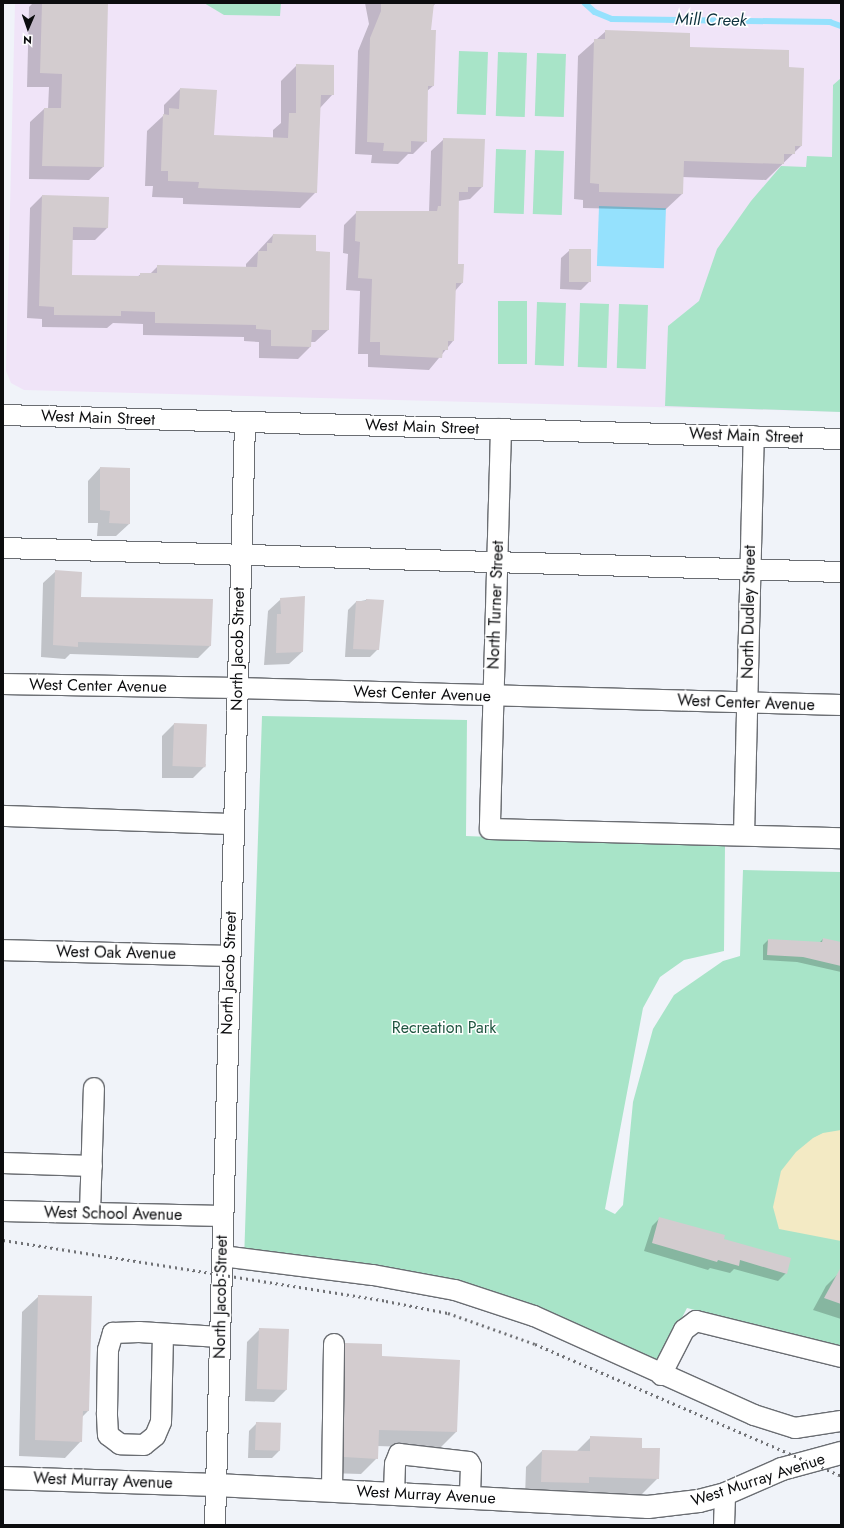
<!DOCTYPE html>
<style>
body{margin:0}
#map{position:relative;width:844px;height:1528px;overflow:hidden;background:#f0f3f9;font-family:Jost,sans-serif}
div>[style]{position:absolute}
.education>*{inset:0;background:#f0e4f8}
.green>*{inset:0;background:#a8e4c8;transform-origin:0 0}
.sand>*{inset:0;background:#f3eac4}
.water>*{inset:0;background:#95e1fd;transform-origin:0 0}
.shadow>*{inset:0;background:#0003}
.stream>*{height:5.5px;margin:-2.75px;padding:0 2.75px;transform-origin:2.75px;border-radius:2.75px;background:#95e1fd}
.building>*{inset:0;background:#d3cccf;transform-origin:0 0}
.roads{filter:drop-shadow(1px 0 #6a6d72) drop-shadow(-1px 0 #6a6d72) drop-shadow(0 1px #6a6d72) drop-shadow(0 -1px #6a6d72)}
.minor>*{height:20px;margin:-10px;padding:0 10px;transform-origin:10px;border-radius:10px;background:#fff}
.major>*{height:22px;margin:-11px;padding:0 11px;transform-origin:11px;border-radius:11px;background:#fff}
.rail>*{height:3px;margin-top:-1.5px;transform-origin:0;background:repeating-linear-gradient(90deg,#717276 0 2px,transparent 0 6px)}
span{translate:-50% -50%;white-space:nowrap;text-align:center;line-height:1.15;-webkit-text-stroke:3px #fff;paint-order:stroke}
.street-label{font-size:16px;color:#0b0c0e}
.park-label{font-size:16px;color:#1f5540}
.water-label{font-size:17px;color:#0f333f;font-style:italic}
.frame{position:absolute;inset:0;border:4px solid #0b0c0e;pointer-events:none}
.north{position:absolute;left:8px;top:8px;width:40px;height:40px;-webkit-text-stroke:3px #fff;paint-order:stroke;rotate:182deg;font-size:11px;font-weight:700;line-height:16px;text-align:center;color:#0b0c0e}
.north::after{content:'';display:block;margin:auto;width:14px;height:18px;background:#0b0c0e;clip-path:polygon(50% 0,100% 100%,50% 72%,0 100%)}
</style>
<div id="map">
<div class="education">
<i style="clip-path:polygon(15px 3px,841px 3px,841px 412px,24px 390px,11px 383px,6px 371px)"></i>
</div>
<div class="green">
<i style="clip-path:polygon(204px 3px,281px 3px,280px 16px,224px 15px)"></i>
<i style="left:459px;top:51px;width:29px;height:63px;rotate:2deg"></i>
<i style="left:498px;top:52px;width:29px;height:64px;rotate:2deg"></i>
<i style="left:537px;top:53px;width:29px;height:63px;rotate:2deg"></i>
<i style="clip-path:polygon(841px 78px,841px 412px,665px 406px,668px 326px,699px 301px,717px 249px,751px 201px,781px 166px,806px 167px,807px 156px,832px 157px,833px 85px)"></i>
<i style="left:496px;top:149px;width:30px;height:64px;rotate:2deg"></i>
<i style="left:535px;top:150px;width:29px;height:64px;rotate:2deg"></i>
<i style="left:498px;top:301px;width:29px;height:63px"></i>
<i style="left:537px;top:302px;width:29px;height:63px;rotate:2deg"></i>
<i style="left:580px;top:303px;width:29px;height:64px;rotate:2deg"></i>
<i style="left:619px;top:304px;width:29px;height:64px;rotate:2deg"></i>
<i style="clip-path:polygon(262px 716px,467px 720px,466px 836px,725px 846px,724px 951px,684px 960px,660px 977px,643px 1008px,605px 1209px,615px 1214px,623px 1205px,633px 1102px,653px 1029px,674px 995px,723px 961px,740px 956px,743px 870px,841px 872px,841px 1347px,687px 1308px,659px 1362px,517px 1317px,393px 1284px,244px 1261px)"></i>
</div>
<div class="sand">
<i style="clip-path:polygon(841px 1130px,841px 1241px,779px 1229px,773px 1207px,781px 1171px,796px 1152px,813px 1138px,823px 1133px)"></i>
</div>
<div class="water">
<i style="left:599px;top:206px;width:67px;height:60px;rotate:2deg"></i>
</div>
<div class="shadow">
<i style="clip-path:polygon(33px 3px,107px 3px,103px 167px,89px 180px,29px 179px,30px 122px,44px 109px,48px 109px,49px 87px,27px 87px,29px 7px)"></i>
<i style="clip-path:polygon(365px 3px,436px 3px,432px 7px,430px 31px,433px 86px,427px 91px,426px 141px,413px 154px,408px 154px,398px 164px,371px 163px,372px 155px,355px 154px,358px 51px,369px 24px)"></i>
<i style="clip-path:polygon(606px 31px,788px 68px,803px 69px,801px 146px,766px 180px,682px 177px,682px 194px,665px 210px,583px 208px,583px 200px,574px 199px,578px 56px)"></i>
<i style="clip-path:polygon(297px 65px,333px 94px,320px 108px,316px 192px,300px 208px,183px 204px,183px 198px,152px 197px,153px 186px,145px 186px,147px 131px,164px 115px,164px 105px,180px 89px,213px 136px,273px 138px,273px 130px,281px 123px,281px 81px)"></i>
<i style="clip-path:polygon(444px 139px,482px 187px,470px 199px,458px 201px,457px 265px,463px 265px,462px 283px,455px 291px,453px 341px,429px 370px,368px 367px,368px 354px,358px 354px,360px 291px,346px 290px,348px 254px,343px 253px,344px 225px,357px 212px,429px 212px,431px 151px)"></i>
<i style="clip-path:polygon(42px 196px,108px 198px,107px 228px,95px 240px,72px 240px,71px 276px,137px 277px,141px 274px,150px 274px,158px 266px,246px 268px,246px 264px,273px 235px,315px 252px,328px 330px,315px 342px,310px 342px,310px 347px,298px 359px,259px 358px,259px 342px,244px 341px,244px 337px,143px 335px,143px 324px,113px 323px,107px 328px,42px 327px,42px 319px,27px 318px,30px 208px)"></i>
<i style="clip-path:polygon(570px 250px,589px 282px,581px 290px,560px 289px,561px 258px)"></i>
<i style="clip-path:polygon(100px 468px,129px 524px,116px 536px,97px 536px,98px 523px,88px 523px,88px 481px)"></i>
<i style="clip-path:polygon(56px 571px,80px 598px,212px 600px,210px 646px,198px 658px,70px 654px,65px 659px,41px 657px,43px 583px)"></i>
<i style="clip-path:polygon(281px 599px,302px 652px,289px 664px,264px 665px,268px 611px)"></i>
<i style="clip-path:polygon(366px 600px,378px 649px,370px 657px,345px 657px,348px 610px,356px 602px)"></i>
<i style="clip-path:polygon(174px 724px,206px 765px,193px 778px,162px 778px,162px 736px)"></i>
<i style="clip-path:polygon(823px 939px,841px 943px,841px 972px,797px 962px,763px 960px,763px 945px,768px 940px,819px 943px)"></i>
<i style="clip-path:polygon(660px 1218px,723px 1239px,786px 1273px,778px 1281px,734px 1269px,730px 1273px,710px 1268px,708px 1270px,644px 1251px,652px 1226px)"></i>
<i style="clip-path:polygon(837px 1275px,841px 1276px,841px 1319px,813px 1310px,826px 1286px)"></i>
<i style="clip-path:polygon(39px 1296px,88px 1411px,82px 1417px,81px 1441px,65px 1458px,19px 1456px,22px 1312px)"></i>
<i style="clip-path:polygon(260px 1329px,286px 1390px,274px 1402px,245px 1401px,247px 1342px)"></i>
<i style="clip-path:polygon(346px 1344px,381px 1357px,459px 1361px,456px 1432px,440px 1448px,377px 1446px,377px 1458px,361px 1474px,328px 1473px,329px 1360px)"></i>
<i style="clip-path:polygon(257px 1423px,280px 1450px,272px 1458px,248px 1458px,249px 1431px)"></i>
<i style="clip-path:polygon(591px 1437px,641px 1449px,658px 1478px,641px 1495px,578px 1493px,525px 1498px,526px 1467px,542px 1451px,576px 1452px)"></i>
</div>
<div class="stream">
<i style="left:585px;top:3px;width:13px;rotate:42deg"></i>
<i style="left:595px;top:12px;width:18px;rotate:22deg"></i>
<i style="left:612px;top:19px;width:218px;rotate:0.8deg"></i>
<i style="left:830px;top:22px;width:12px;rotate:20deg"></i>
</div>
<div class="building">
<i style="clip-path:polygon(42px 3px,108px 3px,104px 167px,42px 166px,44px 108px,61px 108px,62px 74px,40px 73px)"></i>
<i style="clip-path:polygon(381px 3px,434px 3px,431px 30px,436px 30px,434px 86px,428px 86px,427px 142px,411px 141px,411px 152px,383px 151px,384px 143px,367px 142px,370px 38px,381px 11px)"></i>
<i style="clip-path:polygon(605px 30px,690px 33px,690px 47px,789px 50px,789px 67px,804px 68px,802px 146px,795px 146px,795px 154px,784px 154px,784px 164px,684px 161px,683px 194px,599px 192px,599px 184px,590px 183px,594px 39px,605px 39px)"></i>
<i style="clip-path:polygon(296px 64px,334px 65px,334px 95px,321px 95px,317px 193px,198px 188px,199px 182px,168px 181px,168px 171px,161px 171px,163px 114px,169px 115px,169px 108px,179px 109px,180px 88px,217px 90px,214px 135px,288px 138px,289px 113px,296px 113px)"></i>
<i style="clip-path:polygon(443px 138px,485px 139px,483px 187px,468px 187px,468px 192px,459px 192px,458px 264px,464px 264px,463px 283px,456px 283px,454px 341px,448px 341px,448px 350px,443px 350px,442px 358px,380px 355px,380px 342px,370px 342px,372px 279px,358px 278px,360px 242px,355px 241px,356px 211px,437px 211px,438px 206px,441px 206px)"></i>
<i style="clip-path:polygon(42px 195px,109px 197px,108px 228px,73px 227px,72px 275px,140px 276px,140px 273px,157px 273px,157px 265px,257px 267px,258px 251px,267px 251px,267px 243px,272px 243px,273px 234px,316px 235px,316px 251px,330px 252px,329px 330px,312px 330px,311px 347px,271px 346px,271px 330px,256px 329px,256px 325px,155px 323px,155px 312px,121px 311px,121px 316px,54px 315px,54px 307px,39px 306px)"></i>
<i style="left:569px;top:249px;width:22px;height:33px"></i>
<i style="clip-path:polygon(100px 467px,130px 468px,130px 524px,109px 523px,110px 511px,100px 510px)"></i>
<i style="clip-path:polygon(55px 570px,82px 572px,81px 597px,213px 599px,211px 646px,78px 642px,78px 647px,53px 645px)"></i>
<i style="clip-path:polygon(305px 596px,303px 652px,276px 653px,277px 614px,281px 614px,280px 598px)"></i>
<i style="clip-path:polygon(366px 599px,384px 600px,379px 650px,353px 649px,356px 601px,366px 601px)"></i>
<i style="left:174px;top:723px;width:33px;height:43px;rotate:2deg"></i>
<i style="clip-path:polygon(823px 938px,841px 942px,841px 966px,803px 957px,767px 955px,768px 939px,822px 942px)"></i>
<i style="clip-path:polygon(659px 1217px,725px 1235px,724px 1239px,791px 1258px,787px 1274px,740px 1260px,739px 1266px,718px 1260px,717px 1262px,652px 1243px)"></i>
<i style="clip-path:polygon(841px 1267px,841px 1304px,824px 1298px)"></i>
<i style="clip-path:polygon(38px 1295px,92px 1296px,89px 1411px,83px 1411px,82px 1442px,35px 1440px)"></i>
<i style="left:259px;top:1328px;width:30px;height:61px;rotate:2deg"></i>
<i style="clip-path:polygon(345px 1343px,382px 1344px,382px 1356px,460px 1360px,457px 1432px,379px 1430px,378px 1459px,344px 1457px)"></i>
<i style="left:256px;top:1422px;width:25px;height:28px;rotate:2deg"></i>
<i style="clip-path:polygon(590px 1436px,642px 1438px,642px 1448px,660px 1448px,659px 1479px,589px 1477px,589px 1483px,541px 1482px,542px 1450px,590px 1451px)"></i>
</div>
<div class="roads">
<div class="minor">
<i style="left:3px;top:415px;width:838px;rotate:1.64deg"></i>
<i style="left:501px;top:429px;width:400px;rotate:91.6deg"></i>
<i style="left:490px;top:829px;width:351px;rotate:1.5deg"></i>
<i style="left:3px;top:548px;width:838px;rotate:1.64deg"></i>
<i style="left:3px;top:684px;width:234px;rotate:1deg"></i>
<i style="left:237px;top:688px;width:604px;rotate:1.61deg"></i>
<i style="left:3px;top:816px;width:231px;rotate:2deg"></i>
<i style="left:744px;top:835px;width:399px;rotate:-88.6deg"></i>
<i style="left:3px;top:950px;width:227px;rotate:1.5deg"></i>
<i style="left:3px;top:1163px;width:89px;rotate:1.9deg"></i>
<i style="left:3px;top:1211px;width:220px;rotate:1.3deg"></i>
<i style="left:90px;top:1213px;width:125px;rotate:-88.2deg"></i>
<i style="left:222px;top:1256px;width:152px;rotate:7.2deg"></i>
<i style="left:373px;top:1275px;width:83px;rotate:10.4deg"></i>
<i style="left:455px;top:1290px;width:83px;rotate:18.2deg"></i>
<i style="left:534px;top:1316px;width:241px;rotate:24.2deg"></i>
<i style="left:754px;top:1415px;width:43px;rotate:17.6deg"></i>
<i style="left:795px;top:1428px;width:47px;rotate:-8.7deg"></i>
<i style="left:163px;top:1334px;width:88px;rotate:91.3deg"></i>
<i style="left:161px;top:1422px;width:15px;rotate:113deg"></i>
<i style="left:155px;top:1436px;width:14px;rotate:141deg"></i>
<i style="left:144px;top:1445px;width:24px;rotate:-178deg"></i>
<i style="left:120px;top:1444px;width:15px;rotate:-143deg"></i>
<i style="left:108px;top:1435px;width:22px;rotate:-93deg"></i>
<i style="left:107px;top:1413px;width:63px;rotate:-89.1deg"></i>
<i style="left:108px;top:1350px;width:18px;rotate:-74deg"></i>
<i style="left:113px;top:1333px;width:26px;rotate:-2deg"></i>
<i style="left:139px;top:1332px;width:81px;rotate:3.5deg"></i>
<i style="left:661px;top:1375px;width:51px;rotate:-62.9deg"></i>
<i style="left:684px;top:1330px;width:15px;rotate:-37deg"></i>
<i style="left:696px;top:1321px;width:149px;rotate:13.9deg"></i>
<i style="left:332px;top:1490px;width:146px;rotate:-89.2deg"></i>
<i style="left:394px;top:1493px;width:29px;rotate:-88deg"></i>
<i style="left:395px;top:1464px;width:11px;rotate:-68deg"></i>
<i style="left:399px;top:1454px;width:70px;rotate:6.5deg"></i>
<i style="left:469px;top:1462px;width:4px;rotate:63deg"></i>
<i style="left:471px;top:1466px;width:31px;rotate:92deg"></i>
<i style="left:215px;top:1525px;width:1103px;rotate:-88.44deg"></i>
<i style="left:724px;top:1525px;width:31px;rotate:-88deg"></i>
</div>
<div class="major">
<i style="left:3px;top:1478px;width:213px;rotate:1.9deg"></i>
<i style="left:216px;top:1485px;width:433px;rotate:2.9deg"></i>
<i style="left:648px;top:1507px;width:51px;rotate:-6.7deg"></i>
<i style="left:699px;top:1501px;width:27px;rotate:-15deg"></i>
<i style="left:725px;top:1494px;width:62px;rotate:-23.7deg"></i>
<i style="left:782px;top:1469px;width:61px;rotate:-15.2deg"></i>
</div>
</div>
<div class="rail">
<i style="left:3px;top:1240px;width:388px;rotate:9deg"></i>
<i style="left:386px;top:1301px;width:63px;rotate:11deg"></i>
<i style="left:448px;top:1313px;width:92px;rotate:19.6deg"></i>
<i style="left:535px;top:1344px;width:333px;rotate:23.3deg"></i>
</div>
<div class="street-label">
<span style="left:98px;top:418px;rotate:2deg">West Main Street</span>
<span style="left:422px;top:427px;rotate:2deg">West Main Street</span>
<span style="left:746px;top:436px;rotate:2deg">West Main Street</span>
<span style="left:496px;top:605px;rotate:-88deg">North Turner Street</span>
<span style="left:749px;top:612px;rotate:-89deg">North Dudley Street</span>
<span style="left:238px;top:649px;rotate:-89deg">North Jacob Street</span>
<span style="left:98px;top:686px;rotate:1deg">West Center Avenue</span>
<span style="left:422px;top:694px;rotate:2deg">West Center Avenue</span>
<span style="left:746px;top:703px;rotate:2deg">West Center Avenue</span>
<span style="left:116px;top:953px;rotate:1deg">West Oak Avenue</span>
<span style="left:229px;top:973px;rotate:-88deg">North Jacob Street</span>
<span style="left:113px;top:1214px;rotate:1deg">West School Avenue</span>
<span style="left:221px;top:1297px;rotate:-89deg">North Jacob Street</span>
<span style="left:758px;top:1480px;rotate:-18deg">West Murray Avenue</span>
<span style="left:103px;top:1481px;rotate:2deg">West Murray Avenue</span>
<span style="left:426px;top:1495px;rotate:3deg">West Murray Avenue</span>
</div>
<div class="park-label">
<span style="left:444px;top:1028px">Recreation Park</span>
</div>
<div class="water-label">
<span style="left:711px;top:20px;rotate:1deg">Mill Creek</span>
</div>
<div class="frame"></div>
<div class="north">N</div>
</div>
